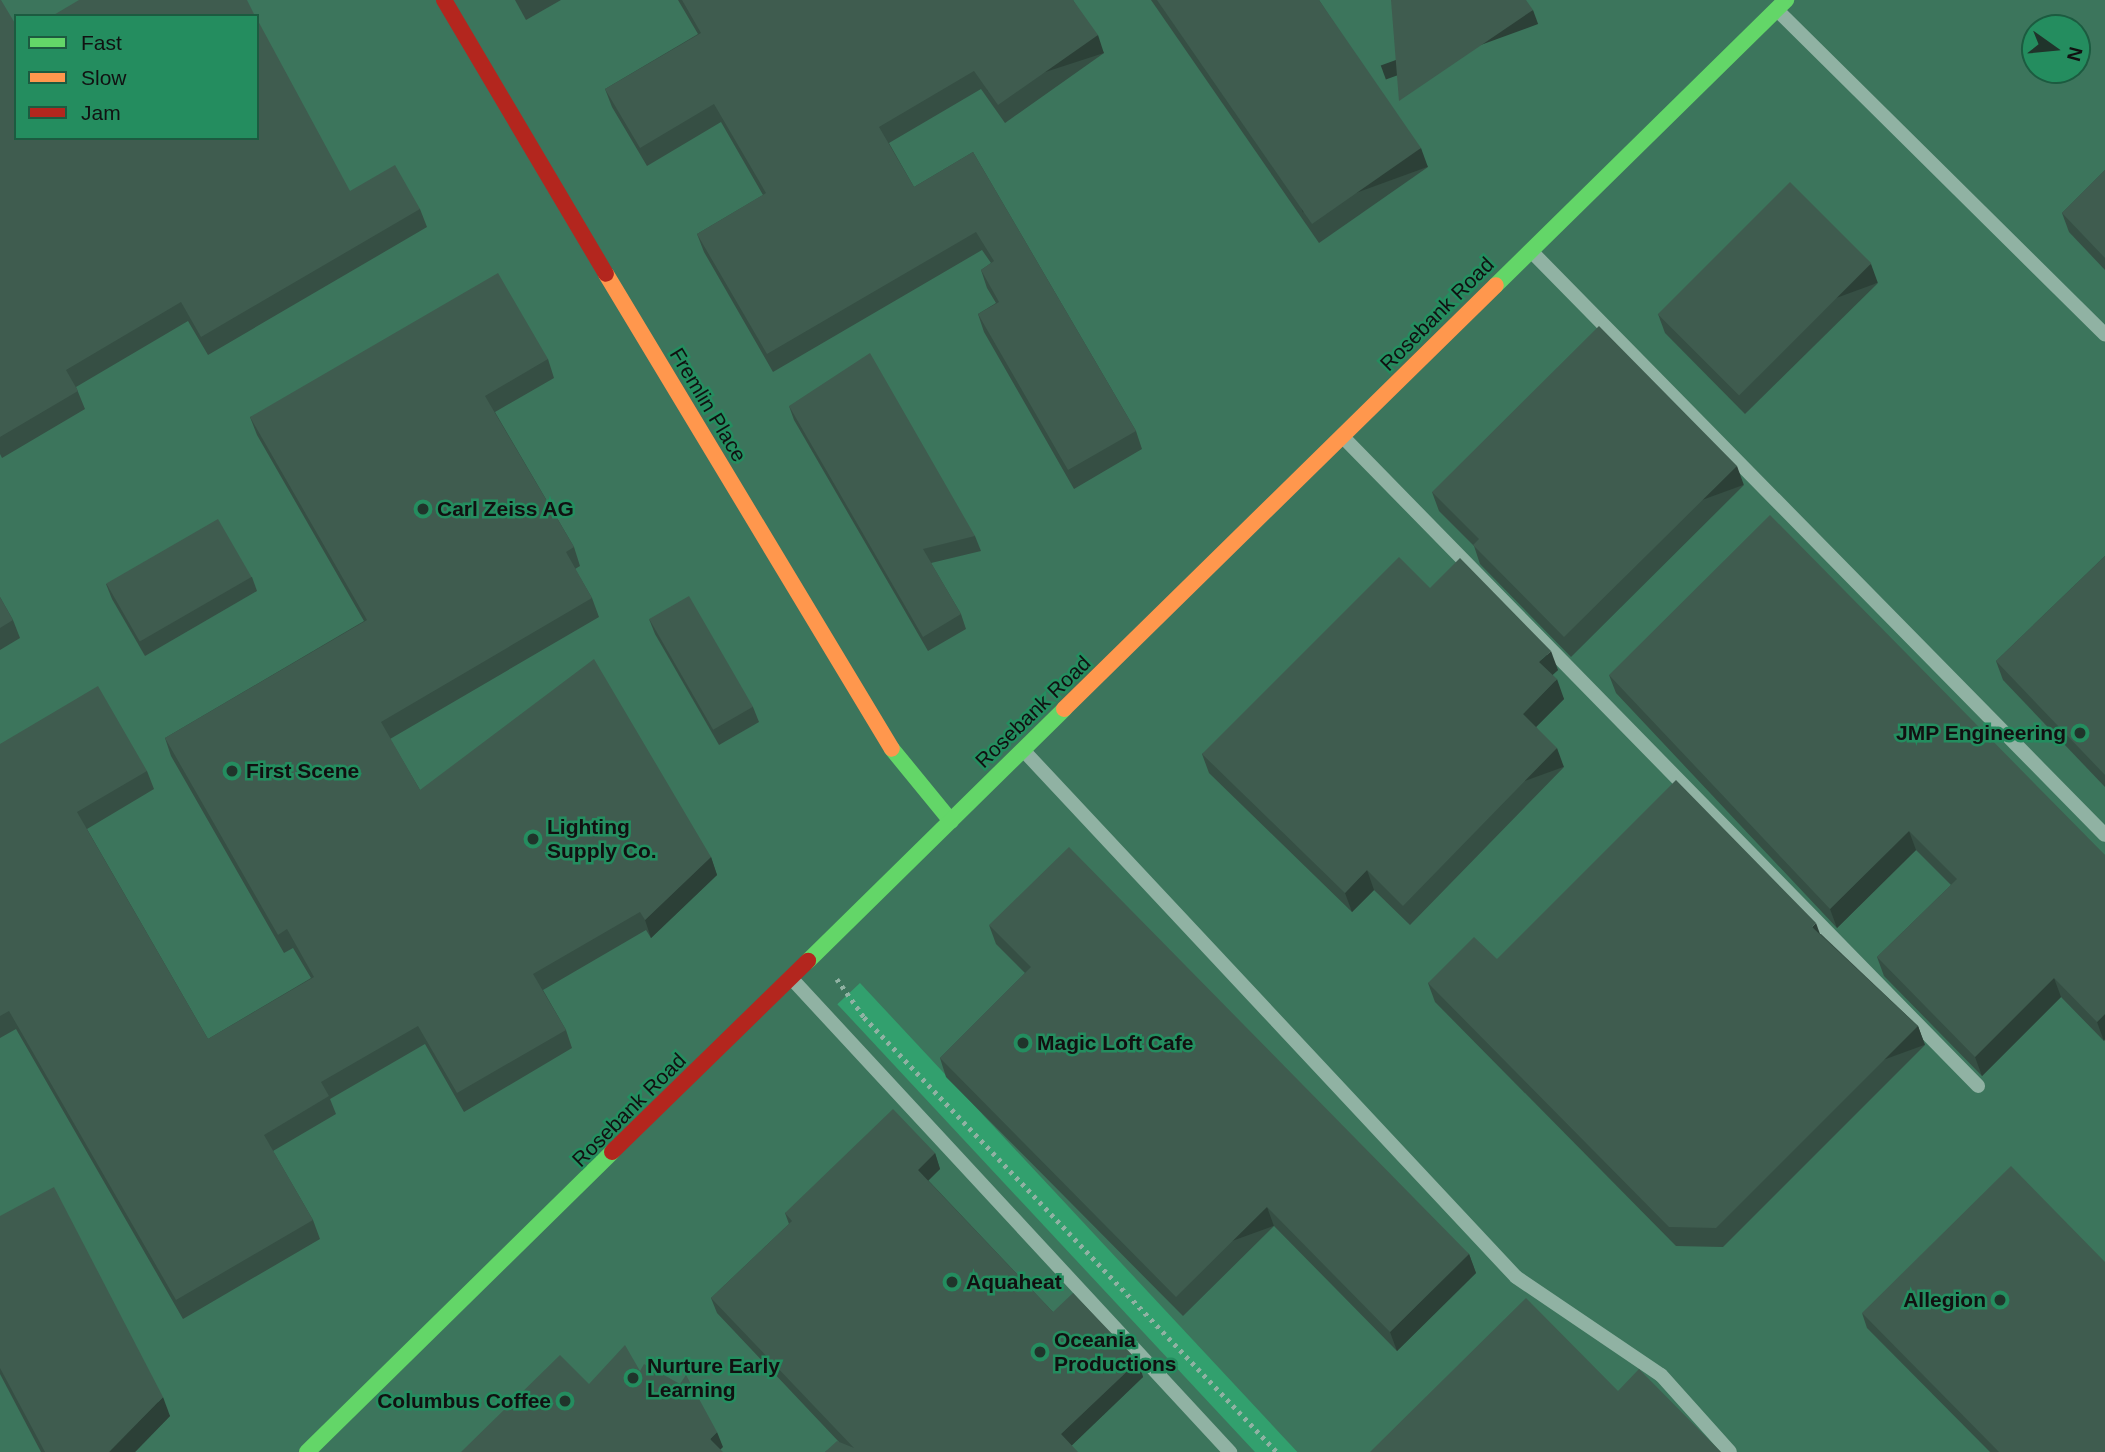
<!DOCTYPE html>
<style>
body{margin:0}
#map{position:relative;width:2105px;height:1452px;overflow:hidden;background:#3c755c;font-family:Helvetica,sans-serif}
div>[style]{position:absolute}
.green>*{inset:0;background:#32a06e;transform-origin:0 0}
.path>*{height:4.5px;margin-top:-2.25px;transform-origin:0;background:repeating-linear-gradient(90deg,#90b2a3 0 3.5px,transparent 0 8.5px)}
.lane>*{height:14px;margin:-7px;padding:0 7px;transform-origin:7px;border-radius:7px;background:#90b2a3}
.fast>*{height:16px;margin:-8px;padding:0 8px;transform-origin:8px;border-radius:8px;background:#63d668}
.slow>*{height:16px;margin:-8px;padding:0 8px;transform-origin:8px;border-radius:8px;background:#ff974d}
.jam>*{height:16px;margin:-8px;padding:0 8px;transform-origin:8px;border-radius:8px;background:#b3261e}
.wall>*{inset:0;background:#364f44}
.shaded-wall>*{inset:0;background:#2c4037;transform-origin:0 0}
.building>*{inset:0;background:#3f5c4f;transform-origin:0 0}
.dots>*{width:19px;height:19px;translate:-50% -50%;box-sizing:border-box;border:4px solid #248d5f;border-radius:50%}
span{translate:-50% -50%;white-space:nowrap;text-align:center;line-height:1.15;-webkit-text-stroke:5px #248d5f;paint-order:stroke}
.street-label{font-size:21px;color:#111}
.poi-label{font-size:21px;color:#111;font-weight:700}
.left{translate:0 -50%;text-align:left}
.right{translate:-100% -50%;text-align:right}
.legend{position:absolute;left:14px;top:14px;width:245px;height:126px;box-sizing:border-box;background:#248d5f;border:2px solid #1c5b40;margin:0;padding:9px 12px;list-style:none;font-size:21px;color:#111}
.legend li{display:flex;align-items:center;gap:14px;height:35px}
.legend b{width:35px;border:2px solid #1c5b40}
.north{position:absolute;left:2021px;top:14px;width:70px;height:70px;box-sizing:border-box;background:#248d5f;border:2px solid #1c5b40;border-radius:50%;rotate:105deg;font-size:19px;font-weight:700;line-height:28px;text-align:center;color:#111}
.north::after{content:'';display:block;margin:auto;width:24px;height:32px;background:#20342b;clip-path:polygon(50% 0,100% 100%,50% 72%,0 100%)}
</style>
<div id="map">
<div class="green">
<i style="left:860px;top:983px;width:647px;height:31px;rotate:47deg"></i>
</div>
<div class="path">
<i style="left:837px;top:979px;width:47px;rotate:54.6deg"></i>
<i style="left:864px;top:1017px;width:600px;rotate:46.49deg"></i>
</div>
<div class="lane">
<i style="left:1778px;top:11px;width:460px;rotate:44.7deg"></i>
<i style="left:1532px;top:252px;width:817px;rotate:45.5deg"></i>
<i style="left:1343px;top:437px;width:908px;rotate:45.62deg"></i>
<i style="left:1024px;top:751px;width:720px;rotate:46.91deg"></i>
<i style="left:1516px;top:1277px;width:175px;rotate:34.1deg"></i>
<i style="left:1661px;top:1375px;width:103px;rotate:48.1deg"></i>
<i style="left:792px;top:979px;width:645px;rotate:47.2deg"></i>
</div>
<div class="fast">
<i style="left:1496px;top:285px;width:407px;rotate:-44.5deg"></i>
<i style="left:892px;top:749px;width:93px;rotate:50.7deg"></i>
<i style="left:808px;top:961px;width:359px;rotate:-44.5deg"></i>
<i style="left:307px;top:1452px;width:428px;rotate:-44.5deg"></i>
</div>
<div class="slow">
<i style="left:606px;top:274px;width:554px;rotate:58.95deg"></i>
<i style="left:1064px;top:709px;width:605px;rotate:-44.46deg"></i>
</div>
<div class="jam">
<i style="left:444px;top:0;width:318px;rotate:59.4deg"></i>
<i style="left:612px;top:1152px;width:274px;rotate:-44.3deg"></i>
</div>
<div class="wall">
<i style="clip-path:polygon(0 0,16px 138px,350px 191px,420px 209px,427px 227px,208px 355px,188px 321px,76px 387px,85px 409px,2px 458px,0 454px)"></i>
<i style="clip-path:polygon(515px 0,561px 0,526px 20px)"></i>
<i style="clip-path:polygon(678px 0,1073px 0,1104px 53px,1005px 123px,981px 89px,889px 143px,914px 187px,973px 152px,1136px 431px,1142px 449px,1074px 489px,984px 332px,978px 314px,996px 303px,987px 288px,981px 270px,991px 263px,982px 250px,773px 372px,704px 252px,697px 234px,763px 195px,721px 122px,647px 166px,612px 107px,605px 89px,698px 34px)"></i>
<i style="clip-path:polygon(1151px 0,1319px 0,1428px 167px,1319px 243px)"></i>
<i style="clip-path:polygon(2105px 170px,2105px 270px,2069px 232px,2062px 213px)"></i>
<i style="clip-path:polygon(1878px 283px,1745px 414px,1665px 333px,1658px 314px)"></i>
<i style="clip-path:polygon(548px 359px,554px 378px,495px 412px,574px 547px,580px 566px,575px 569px,592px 598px,599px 617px,390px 739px,420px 790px,711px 857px,717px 875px,651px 938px,646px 930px,543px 990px,566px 1030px,572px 1048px,464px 1112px,425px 1044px,330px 1099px,336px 1114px,273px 1151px,313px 1220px,320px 1239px,183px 1319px,16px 1029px,0 1038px,0 744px,147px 771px,154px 789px,87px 829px,208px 1039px,311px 978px,293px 948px,284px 953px,171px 756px,165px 738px,364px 621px,257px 435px,250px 417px)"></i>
<i style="clip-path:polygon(789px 406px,975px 536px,981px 551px,931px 563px,961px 614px,966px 629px,928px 651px,794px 420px)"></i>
<i style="clip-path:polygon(1744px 485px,1571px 657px,1480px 564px,1474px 546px,1439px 511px,1432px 492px)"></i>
<i style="clip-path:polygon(2105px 556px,2105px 787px,2003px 680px,1996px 661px)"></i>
<i style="clip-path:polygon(252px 577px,257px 591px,145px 656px,112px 599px,106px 584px)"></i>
<i style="clip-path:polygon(1430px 588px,1558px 670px,1552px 675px,1564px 699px,1536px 727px,1564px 767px,1410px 925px,1374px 890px,1352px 912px,1209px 773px,1202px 754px)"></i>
<i style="clip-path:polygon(0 597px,13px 620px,20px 638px,0 650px)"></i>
<i style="clip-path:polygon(649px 619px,753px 707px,759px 722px,719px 745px,655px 634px)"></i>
<i style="clip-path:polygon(1609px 675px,2105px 855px,2105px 1039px,2104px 1041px,2061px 997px,1982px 1076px,1884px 976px,1877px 957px,1951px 885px,1916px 850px,1837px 928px,1616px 693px)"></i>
<i style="clip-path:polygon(989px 925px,1469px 1254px,1476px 1273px,1397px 1351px,1274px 1226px,1183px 1316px,946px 1077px,940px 1058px,1025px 973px,996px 944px)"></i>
<i style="clip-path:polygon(1821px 934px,1918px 1026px,1925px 1045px,1723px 1247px,1676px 1246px,1435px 1002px,1428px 983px,1497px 959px)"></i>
<i style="clip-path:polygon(935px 1153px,940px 1169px,928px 1180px,1053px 1312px,1138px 1361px,1143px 1377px,1072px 1445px,825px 1452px,839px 1442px,717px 1313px,711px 1298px,789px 1224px,785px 1213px)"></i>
<i style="clip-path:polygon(0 1216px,170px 1416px,135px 1452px,41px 1452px,0 1374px)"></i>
<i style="clip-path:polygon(1862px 1313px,2105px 1452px,1990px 1452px,1867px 1328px)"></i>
</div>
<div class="shaded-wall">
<i style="left:1533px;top:10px;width:15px;height:162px;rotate:70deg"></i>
<i style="left:1098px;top:35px;width:19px;height:122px;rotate:72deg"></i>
<i style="left:1421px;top:148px;width:20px;height:133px;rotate:70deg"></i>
<i style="left:1871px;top:264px;width:20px;height:186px;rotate:70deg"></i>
<i style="left:1737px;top:466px;width:20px;height:243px;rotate:70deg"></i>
<i style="clip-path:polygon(1551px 651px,1558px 670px,1546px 681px,1539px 662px)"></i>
<i style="clip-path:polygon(1557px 679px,1564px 699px,1529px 734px,1523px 714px)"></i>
<i style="left:1557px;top:748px;width:20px;height:221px;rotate:70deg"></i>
<i style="clip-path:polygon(1909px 831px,1916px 850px,1837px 928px,1830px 909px)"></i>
<i style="clip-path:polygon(711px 857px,717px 875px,651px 938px,645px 920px)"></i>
<i style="clip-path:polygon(1367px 870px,1374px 890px,1352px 912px,1345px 893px)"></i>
<i style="clip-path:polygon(1816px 923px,1823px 942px,1812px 927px)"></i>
<i style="clip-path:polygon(2054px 978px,2061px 997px,1982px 1076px,1975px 1057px)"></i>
<i style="clip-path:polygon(2105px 1014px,2105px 1039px,2104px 1041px,2097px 1022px)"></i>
<i style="left:1918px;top:1026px;width:20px;height:286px;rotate:70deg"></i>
<i style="clip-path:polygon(935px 1153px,940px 1169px,924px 1185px,918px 1170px)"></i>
<i style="left:1267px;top:1207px;width:20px;height:128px;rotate:70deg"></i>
<i style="clip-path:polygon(1469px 1254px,1476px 1273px,1397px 1351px,1390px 1332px)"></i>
<i style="clip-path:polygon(1138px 1361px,1143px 1377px,1067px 1450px,1061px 1434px)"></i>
<i style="clip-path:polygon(163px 1397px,170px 1416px,135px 1452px,109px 1452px)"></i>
<i style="clip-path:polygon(717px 1432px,723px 1447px,718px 1452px,710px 1439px)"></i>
</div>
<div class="building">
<i style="clip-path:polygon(0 0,1px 0,16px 25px,16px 138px,257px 138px,257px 19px,350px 191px,395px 165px,420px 209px,201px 337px,181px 302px,66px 370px,78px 391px,0 437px)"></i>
<i style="clip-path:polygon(79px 0,247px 0,255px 16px,52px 16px)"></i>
<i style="clip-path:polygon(682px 0,1073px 0,1098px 35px,998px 105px,974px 71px,879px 127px,914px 187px,973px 152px,1136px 431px,1068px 470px,978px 314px,999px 302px,981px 270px,994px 261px,976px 232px,767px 354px,697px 234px,766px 193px,714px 104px,640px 148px,605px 89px,701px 33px)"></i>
<i style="clip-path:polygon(1157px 0,1319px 0,1421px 148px,1312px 224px)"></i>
<i style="clip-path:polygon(1391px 0,1526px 0,1533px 10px,1399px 101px)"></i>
<i style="clip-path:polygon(2105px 170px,2105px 258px,2062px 213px)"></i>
<i style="left:1790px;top:182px;width:115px;height:187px;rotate:45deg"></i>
<i style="clip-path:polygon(498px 273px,548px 359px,485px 396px,574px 547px,566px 552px,592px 598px,381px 722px,420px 790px,594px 659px,711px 857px,645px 920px,640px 912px,533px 974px,566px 1030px,457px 1093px,418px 1026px,321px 1082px,329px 1096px,264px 1135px,313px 1220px,176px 1300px,9px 1011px,0 1016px,0 744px,98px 686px,147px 771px,77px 812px,208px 1039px,314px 977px,287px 929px,278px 935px,165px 738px,367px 620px,250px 417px)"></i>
<i style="clip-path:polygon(1599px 326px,1737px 466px,1564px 637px,1473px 545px,1479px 539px,1432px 492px)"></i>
<i style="clip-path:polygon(870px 353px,975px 536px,923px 549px,961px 614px,923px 637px,789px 406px)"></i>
<i style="clip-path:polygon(1770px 515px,2105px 855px,2105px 1014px,2097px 1022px,2054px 978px,1975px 1057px,1877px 957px,1957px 879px,1909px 831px,1830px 909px,1609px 675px)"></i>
<i style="left:218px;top:519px;width:67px;height:129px;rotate:60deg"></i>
<i style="clip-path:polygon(2105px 556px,2105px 775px,1996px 661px)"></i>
<i style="clip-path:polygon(1399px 557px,1430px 588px,1460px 558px,1551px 651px,1539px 662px,1557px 679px,1523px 714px,1557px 748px,1403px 906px,1367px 870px,1345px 893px,1202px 754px)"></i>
<i style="left:689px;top:596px;width:128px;height:46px;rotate:60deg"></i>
<i style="clip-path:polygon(0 597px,13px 620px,0 628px)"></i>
<i style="clip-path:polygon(1676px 780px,1816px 923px,1812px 927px,1918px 1026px,1716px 1228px,1669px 1227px,1428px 983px,1474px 937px,1497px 959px)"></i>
<i style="clip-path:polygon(1069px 847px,1469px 1254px,1390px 1332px,1267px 1207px,1176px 1297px,940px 1058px,1031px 967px,989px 925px)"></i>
<i style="clip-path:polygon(893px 1109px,935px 1153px,918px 1170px,1053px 1312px,1073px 1293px,1138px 1361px,1061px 1434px,1078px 1452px,825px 1452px,837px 1441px,854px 1448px,711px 1298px,792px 1221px,785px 1213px)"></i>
<i style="clip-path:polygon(2011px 1166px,2105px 1262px,2105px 1452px,1999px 1452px,1862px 1313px)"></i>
<i style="clip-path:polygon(54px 1187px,163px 1397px,109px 1452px,45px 1452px,0 1368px,0 1216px)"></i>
<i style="clip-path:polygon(1526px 1298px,1618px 1391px,1639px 1369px,1721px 1452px,1370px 1452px)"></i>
<i style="clip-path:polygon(625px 1345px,640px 1371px,644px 1364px,680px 1384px,686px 1375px,717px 1432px,710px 1439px,723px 1452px,461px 1452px,560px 1355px,589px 1384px)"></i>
</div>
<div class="dots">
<i style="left:423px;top:509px;background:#20342b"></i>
<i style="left:2080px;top:733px;background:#20342b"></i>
<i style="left:232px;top:771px;background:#20342b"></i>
<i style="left:533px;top:839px;background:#20342b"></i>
<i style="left:1023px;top:1043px;background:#20342b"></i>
<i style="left:952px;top:1282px;background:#20342b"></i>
<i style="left:2000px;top:1300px;background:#20342b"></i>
<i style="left:1040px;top:1352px;background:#20342b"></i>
<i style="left:633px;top:1378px;background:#20342b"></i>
<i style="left:565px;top:1401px;background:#20342b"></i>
</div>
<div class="street-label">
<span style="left:1437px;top:314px;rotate:-45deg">Rosebank Road</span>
<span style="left:708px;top:405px;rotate:59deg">Fremlin Place</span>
<span style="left:1033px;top:712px;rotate:-44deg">Rosebank Road</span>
<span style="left:629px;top:1110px;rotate:-45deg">Rosebank Road</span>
</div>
<div class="poi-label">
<span class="left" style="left:437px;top:509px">Carl Zeiss AG</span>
<span class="right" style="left:2066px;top:733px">JMP Engineering</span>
<span class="left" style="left:246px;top:771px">First Scene</span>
<span class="left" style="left:547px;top:839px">Lighting<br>Supply Co.</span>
<span class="left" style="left:1037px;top:1043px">Magic Loft Cafe</span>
<span class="left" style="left:966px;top:1282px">Aquaheat</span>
<span class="right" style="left:1986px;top:1300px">Allegion</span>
<span class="left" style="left:1054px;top:1352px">Oceania<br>Productions</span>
<span class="left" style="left:647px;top:1378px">Nurture Early<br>Learning</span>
<span class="right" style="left:551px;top:1401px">Columbus Coffee</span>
</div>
<ul class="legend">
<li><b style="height:9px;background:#63d668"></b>Fast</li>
<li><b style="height:9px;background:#ff974d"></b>Slow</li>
<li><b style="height:9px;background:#b3261e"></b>Jam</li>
</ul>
<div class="north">N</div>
</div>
